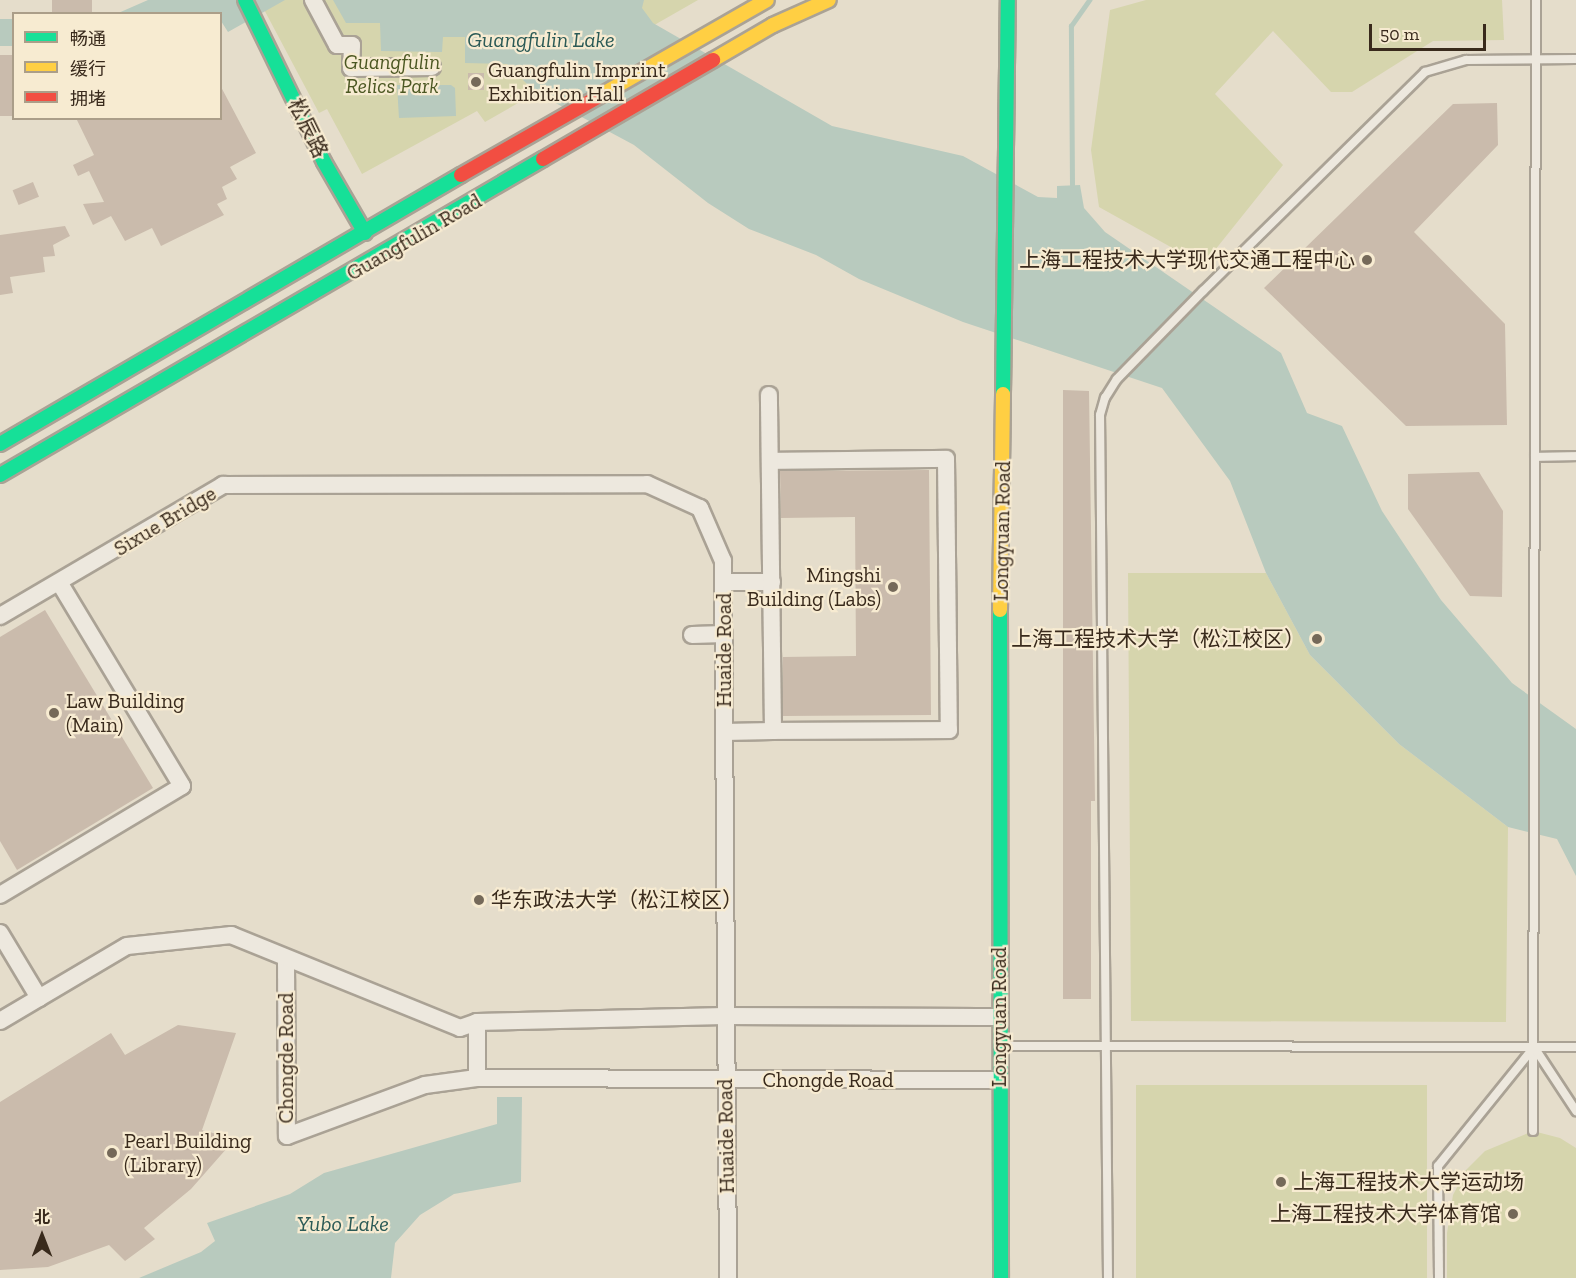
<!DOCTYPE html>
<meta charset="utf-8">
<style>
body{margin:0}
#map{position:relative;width:1576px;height:1278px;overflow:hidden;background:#e5ddcb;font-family:"Zilla Slab","Noto Sans SC",serif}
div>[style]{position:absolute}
.green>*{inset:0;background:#d6d5ad;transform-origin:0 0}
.water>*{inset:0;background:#b8cabe;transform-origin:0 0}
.stream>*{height:4.5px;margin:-2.25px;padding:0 2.25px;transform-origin:2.25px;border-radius:2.25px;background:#b8cabe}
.building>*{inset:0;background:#cabbac;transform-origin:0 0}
.roads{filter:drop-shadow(2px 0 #aaa295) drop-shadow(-2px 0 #aaa295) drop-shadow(0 2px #aaa295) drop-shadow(0 -2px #aaa295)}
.lane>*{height:8px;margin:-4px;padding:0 4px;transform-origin:4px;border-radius:4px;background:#ede8de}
.street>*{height:16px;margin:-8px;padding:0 8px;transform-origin:8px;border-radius:8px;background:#ede8de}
.fast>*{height:14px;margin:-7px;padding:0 7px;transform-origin:7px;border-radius:7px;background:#16e098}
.slow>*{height:14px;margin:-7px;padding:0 7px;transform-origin:7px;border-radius:7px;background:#ffcf43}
.jam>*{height:14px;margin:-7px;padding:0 7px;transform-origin:7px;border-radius:7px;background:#f24e42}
.dots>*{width:16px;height:16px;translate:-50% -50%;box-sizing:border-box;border:3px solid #f7ebd1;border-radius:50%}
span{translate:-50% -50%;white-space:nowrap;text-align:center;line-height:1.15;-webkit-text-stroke:4.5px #f7ebd1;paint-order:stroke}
.park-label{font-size:21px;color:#4b5722;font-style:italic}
.poi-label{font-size:21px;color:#392a1c}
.left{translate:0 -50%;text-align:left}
.right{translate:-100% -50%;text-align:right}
.street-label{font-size:21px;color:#392a1c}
.water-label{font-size:22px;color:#2b5a56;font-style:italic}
.legend{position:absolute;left:12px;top:12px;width:210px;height:108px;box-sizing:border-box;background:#f7ebd1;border:2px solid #ab9e89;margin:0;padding:8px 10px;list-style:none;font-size:18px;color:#392a1c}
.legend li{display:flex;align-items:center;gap:12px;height:30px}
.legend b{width:30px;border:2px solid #ab9e89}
.north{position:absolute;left:12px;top:1206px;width:60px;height:60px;-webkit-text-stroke:4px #f7ebd1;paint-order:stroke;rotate:0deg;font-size:16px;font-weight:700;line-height:24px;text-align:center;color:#392a1c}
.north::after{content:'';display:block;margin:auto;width:21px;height:27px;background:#392a1c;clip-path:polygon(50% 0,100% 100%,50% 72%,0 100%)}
.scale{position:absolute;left:1369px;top:24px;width:117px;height:27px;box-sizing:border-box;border:3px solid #392a1c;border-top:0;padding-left:8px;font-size:18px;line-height:21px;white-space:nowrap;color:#392a1c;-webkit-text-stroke:4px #f7ebd1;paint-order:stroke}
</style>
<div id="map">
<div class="green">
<i style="clip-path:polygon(259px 0,698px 0,485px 122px,477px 111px,362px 174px,327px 109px,319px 113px)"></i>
<i style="clip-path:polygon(1146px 0,1502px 0,1504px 40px,1433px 41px,1352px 92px,1331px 92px,1273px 31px,1215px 94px,1283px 165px,1203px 265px,1099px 207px,1091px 150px,1110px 10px)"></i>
<i style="clip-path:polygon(1128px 573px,1266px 573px,1310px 655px,1399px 744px,1508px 827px,1506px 1022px,1131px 1021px)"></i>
<i style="left:1427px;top:1085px;width:193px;height:291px;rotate:90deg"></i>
<i style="clip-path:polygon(1533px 1131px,1560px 1138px,1576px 1148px,1576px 1278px,1447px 1278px,1447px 1233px,1453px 1195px,1466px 1170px,1485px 1151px)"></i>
</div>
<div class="water">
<i style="clip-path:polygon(148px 0,285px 0,228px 32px,221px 21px,220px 14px,116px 14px)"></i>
<i style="clip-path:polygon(333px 0,644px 0,642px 8px,653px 23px,832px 126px,963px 156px,1038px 197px,1057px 198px,1057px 186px,1080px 185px,1084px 208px,1105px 232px,1281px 353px,1307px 413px,1342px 426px,1382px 511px,1441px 600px,1512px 683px,1576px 729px,1576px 876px,1557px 839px,1508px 827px,1399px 744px,1310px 655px,1266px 573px,1230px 481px,1162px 388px,963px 322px,859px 279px,816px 255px,749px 229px,708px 203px,634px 145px,535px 92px,507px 64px,465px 63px,465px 37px,443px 37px,442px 52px,381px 51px,380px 23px,346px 23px)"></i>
<i style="left:0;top:19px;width:13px;height:27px"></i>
<i style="clip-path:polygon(397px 85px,451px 85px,455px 88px,456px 116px,399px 118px)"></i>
<i style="clip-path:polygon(497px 1097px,522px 1097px,521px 1182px,454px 1194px,420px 1215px,395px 1243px,391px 1278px,139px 1278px,201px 1252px,215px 1241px,207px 1223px,290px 1194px,324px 1173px,497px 1124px)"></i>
</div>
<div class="stream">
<i style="left:1072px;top:185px;width:159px;rotate:-90.4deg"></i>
<i style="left:1071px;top:26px;width:32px;rotate:-55deg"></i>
</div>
<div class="building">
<i style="left:52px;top:0;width:40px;height:14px"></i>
<i style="left:14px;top:55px;width:61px;height:14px;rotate:90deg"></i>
<i style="left:468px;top:73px;width:16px;height:17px"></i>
<i style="clip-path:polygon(220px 85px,256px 153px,230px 167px,237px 179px,222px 187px,227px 199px,217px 204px,224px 215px,161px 246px,152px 228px,125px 241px,111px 216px,93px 225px,83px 204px,104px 202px,89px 171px,78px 176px,73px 165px,94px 155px,76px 118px,220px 118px)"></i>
<i style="clip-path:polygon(1497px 103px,1498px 145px,1414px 232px,1505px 324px,1507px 425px,1406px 426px,1264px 288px,1453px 104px)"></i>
<i style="left:33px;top:182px;width:16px;height:22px;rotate:68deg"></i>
<i style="clip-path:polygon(65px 226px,70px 236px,53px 245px,55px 256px,43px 257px,45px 272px,10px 277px,13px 293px,0 295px,0 235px)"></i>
<i style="clip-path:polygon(1063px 390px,1089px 391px,1095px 801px,1091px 801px,1091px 999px,1063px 999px)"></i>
<i style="clip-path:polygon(929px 470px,931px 715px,783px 716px,783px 657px,856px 656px,855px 517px,781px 518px,780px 471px)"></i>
<i style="clip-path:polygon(1479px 472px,1503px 511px,1502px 597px,1470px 596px,1408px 509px,1408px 474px)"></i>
<i style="clip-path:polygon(45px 610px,153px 788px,17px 870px,0 841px,0 637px)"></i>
<i style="clip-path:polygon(178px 1025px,236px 1033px,202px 1130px,235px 1139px,191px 1189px,144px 1228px,155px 1239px,125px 1261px,109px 1245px,48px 1267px,0 1270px,0 1102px,111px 1033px,125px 1055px)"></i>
</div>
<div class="roads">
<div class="lane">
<i style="left:1535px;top:457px;width:41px;rotate:-1.4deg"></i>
<i style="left:1000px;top:1046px;width:576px;rotate:0.1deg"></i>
<i style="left:1533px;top:1131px;width:1131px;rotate:-89.85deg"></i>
<i style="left:1108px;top:1278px;width:863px;rotate:-90.53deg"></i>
<i style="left:1100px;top:415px;width:18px;rotate:-74deg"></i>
<i style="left:1105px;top:398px;width:22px;rotate:-58deg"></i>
<i style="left:1117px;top:379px;width:123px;rotate:-45.7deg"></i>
<i style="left:1203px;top:291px;width:312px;rotate:-44.6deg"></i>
<i style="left:1425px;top:72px;width:43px;rotate:-16.3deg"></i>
<i style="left:1466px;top:60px;width:110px;rotate:-0.5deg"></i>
<i style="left:1439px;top:1278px;width:112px;rotate:-90.5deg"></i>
<i style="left:1438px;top:1166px;width:153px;rotate:-51.1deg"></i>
<i style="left:1534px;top:1047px;width:77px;rotate:56.7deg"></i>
</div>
<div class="street">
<i style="left:313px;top:0;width:51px;rotate:61.9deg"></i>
<i style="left:337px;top:45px;width:15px"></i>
<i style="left:352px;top:45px;width:23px;rotate:92deg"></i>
<i style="left:351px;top:68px;width:81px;rotate:-0.7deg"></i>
<i style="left:770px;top:461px;width:176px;rotate:-0.7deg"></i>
<i style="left:946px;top:459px;width:271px;rotate:89.4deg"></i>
<i style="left:949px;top:730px;width:176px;rotate:179.7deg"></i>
<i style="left:723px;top:582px;width:49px"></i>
<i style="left:0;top:616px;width:259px;rotate:-30.4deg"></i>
<i style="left:223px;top:485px;width:424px;rotate:-0.1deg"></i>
<i style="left:647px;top:484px;width:58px;rotate:24.4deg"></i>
<i style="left:700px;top:508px;width:58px;rotate:66.5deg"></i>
<i style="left:723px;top:561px;width:717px;rotate:89.6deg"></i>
<i style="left:692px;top:635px;width:32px;rotate:-2deg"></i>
<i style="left:724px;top:732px;width:49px;rotate:-1.2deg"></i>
<i style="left:773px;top:731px;width:336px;rotate:-90.7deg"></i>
<i style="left:0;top:895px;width:212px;rotate:-30.9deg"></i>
<i style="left:182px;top:786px;width:238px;rotate:-121.1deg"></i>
<i style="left:0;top:933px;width:76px;rotate:59deg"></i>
<i style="left:286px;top:960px;width:176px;rotate:89.7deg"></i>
<i style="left:287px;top:1136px;width:147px;rotate:-20.3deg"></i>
<i style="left:425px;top:1085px;width:52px;rotate:-7.7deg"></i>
<i style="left:477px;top:1078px;width:522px;rotate:0.22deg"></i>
<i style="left:0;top:1021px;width:147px;rotate:-30.6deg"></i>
<i style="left:127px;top:946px;width:105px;rotate:-6deg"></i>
<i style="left:231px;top:935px;width:247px;rotate:22.1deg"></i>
<i style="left:460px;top:1028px;width:18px;rotate:-19deg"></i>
<i style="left:477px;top:1022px;width:247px;rotate:-1.4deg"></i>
<i style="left:724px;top:1016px;width:275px;rotate:0.2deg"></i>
<i style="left:477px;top:1078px;width:56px;rotate:-90deg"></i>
</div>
<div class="fast">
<i style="left:245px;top:0;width:180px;rotate:64deg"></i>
<i style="left:324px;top:162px;width:82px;rotate:60deg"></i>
<i style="left:1003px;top:394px;width:394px;rotate:-89.3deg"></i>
<i style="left:0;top:444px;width:534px;rotate:-30.26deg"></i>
<i style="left:0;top:475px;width:628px;rotate:-30.2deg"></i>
<i style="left:1000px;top:610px;width:668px;rotate:89.91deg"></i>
</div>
<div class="slow">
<i style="left:713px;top:60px;width:69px;rotate:-30.3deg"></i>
<i style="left:773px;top:25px;width:61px;rotate:-24.1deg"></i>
<i style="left:601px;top:95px;width:191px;rotate:-29.8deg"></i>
<i style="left:1000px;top:610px;width:216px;rotate:-89.2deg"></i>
</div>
<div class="jam">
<i style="left:543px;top:159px;width:197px;rotate:-30.2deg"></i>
<i style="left:461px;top:175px;width:161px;rotate:-29.7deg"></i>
</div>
</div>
<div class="dots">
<i style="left:476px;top:82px;background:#756959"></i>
<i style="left:1367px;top:260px;background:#756959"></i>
<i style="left:893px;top:587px;background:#756959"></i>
<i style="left:1317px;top:639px;background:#756959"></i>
<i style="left:54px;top:713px;background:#756959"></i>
<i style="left:479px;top:900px;background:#756959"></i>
<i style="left:112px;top:1153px;background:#756959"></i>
<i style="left:1281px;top:1182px;background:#756959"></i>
<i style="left:1513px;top:1214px;background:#756959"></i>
</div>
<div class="park-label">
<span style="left:392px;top:74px">Guangfulin<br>Relics Park</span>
</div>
<div class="poi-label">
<span class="left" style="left:488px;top:82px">Guangfulin Imprint<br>Exhibition Hall</span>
<span class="right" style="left:1355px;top:260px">上海工程技术大学现代交通工程中心</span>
<span class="right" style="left:881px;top:587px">Mingshi<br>Building (Labs)</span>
<span class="right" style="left:1305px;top:639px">上海工程技术大学（松江校区）</span>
<span class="left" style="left:66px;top:713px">Law Building<br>(Main)</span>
<span class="left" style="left:491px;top:900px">华东政法大学（松江校区）</span>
<span class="left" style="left:124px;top:1153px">Pearl Building<br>(Library)</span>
<span class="left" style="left:1293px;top:1182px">上海工程技术大学运动场</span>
<span class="right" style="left:1501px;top:1214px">上海工程技术大学体育馆</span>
</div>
<div class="street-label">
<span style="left:308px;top:128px;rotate:64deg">松辰路</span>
<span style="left:414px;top:237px;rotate:-30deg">Guangfulin Road</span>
<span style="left:165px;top:521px;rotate:-31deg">Sixue Bridge</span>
<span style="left:1002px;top:531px;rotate:-89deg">Longyuan Road</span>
<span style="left:724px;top:650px;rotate:-90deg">Huaide Road</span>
<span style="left:999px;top:1017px;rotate:-90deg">Longyuan Road</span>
<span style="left:286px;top:1058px;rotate:-90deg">Chongde Road</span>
<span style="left:828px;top:1080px">Chongde Road</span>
<span style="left:726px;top:1136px;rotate:-91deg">Huaide Road</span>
</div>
<div class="water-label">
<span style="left:541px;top:40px">Guangfulin Lake</span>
<span style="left:343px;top:1224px">Yubo Lake</span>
</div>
<ul class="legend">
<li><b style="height:8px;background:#16e098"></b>畅通</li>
<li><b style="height:8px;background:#ffcf43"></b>缓行</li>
<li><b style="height:8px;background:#f24e42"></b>拥堵</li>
</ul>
<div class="north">北</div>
<div class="scale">50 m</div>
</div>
